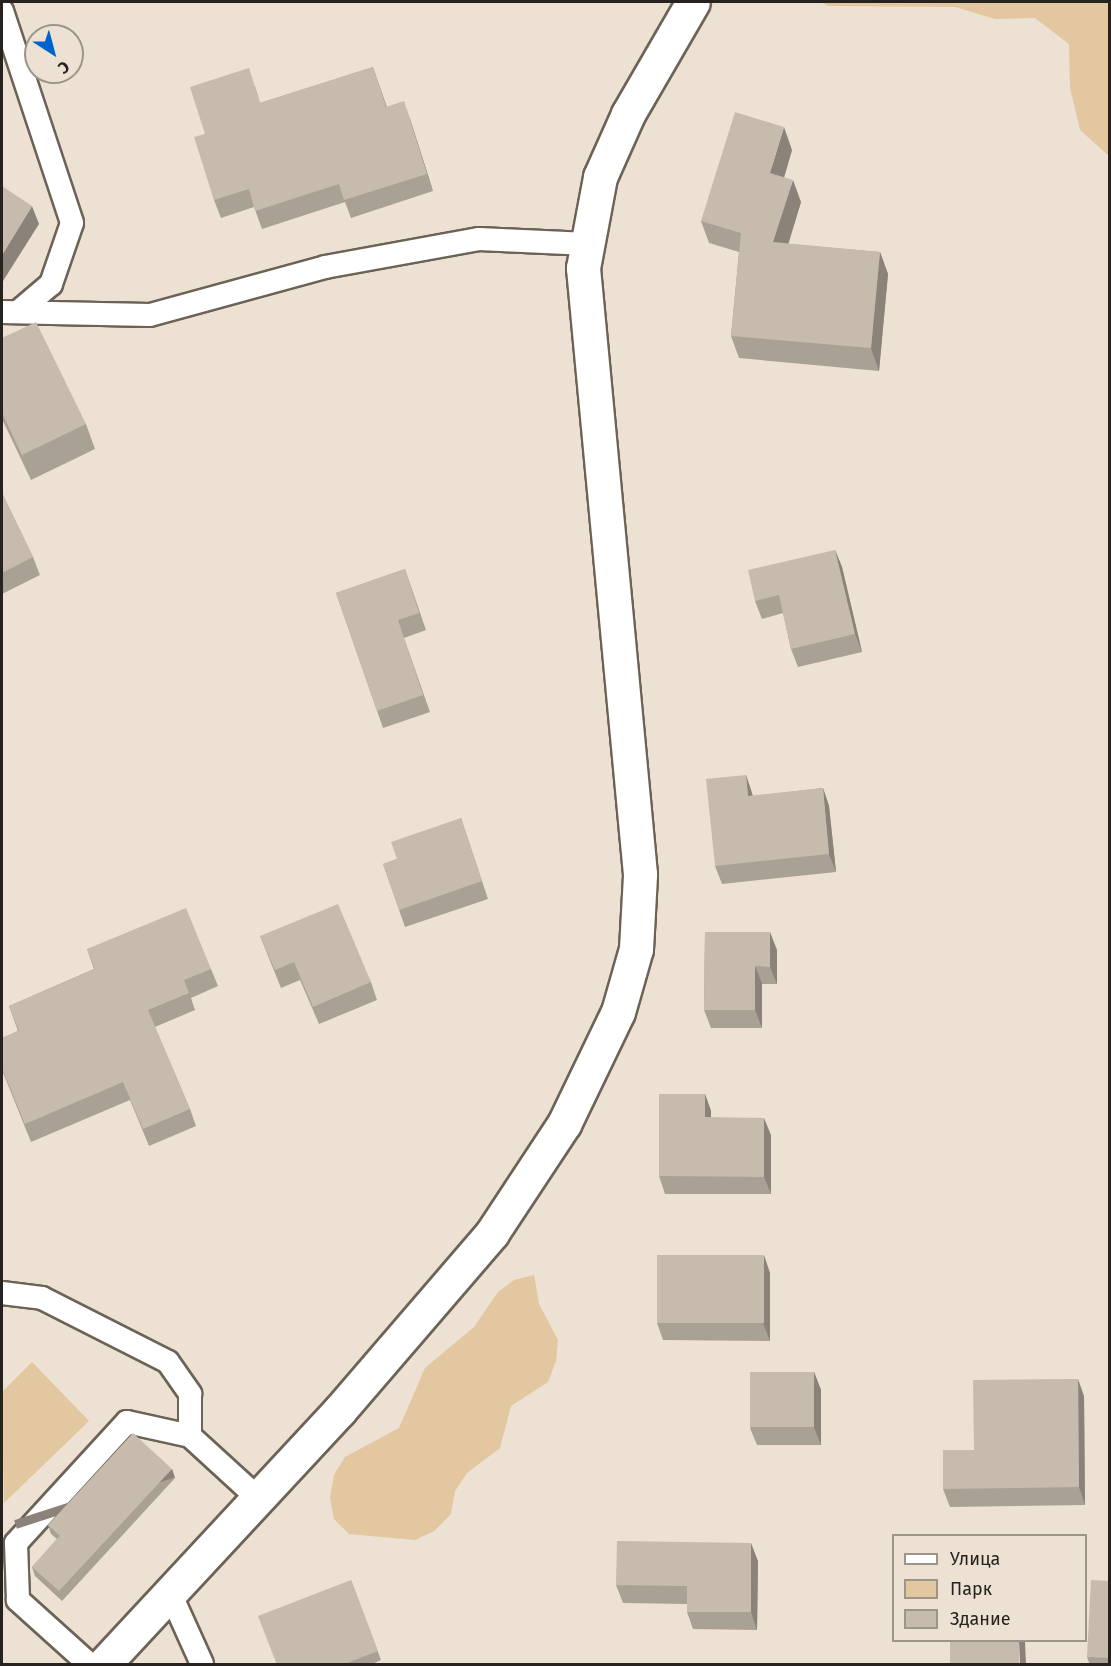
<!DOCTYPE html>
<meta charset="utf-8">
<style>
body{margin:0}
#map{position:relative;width:1111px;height:1666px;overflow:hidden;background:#ece1d2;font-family:"Fira Sans",sans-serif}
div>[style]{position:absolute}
.green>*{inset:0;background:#e2c7a0}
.roads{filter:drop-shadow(2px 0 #6c6356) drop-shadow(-2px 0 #6c6356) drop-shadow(0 2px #6c6356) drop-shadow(0 -2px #6c6356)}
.lane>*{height:22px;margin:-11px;padding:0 11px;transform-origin:11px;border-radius:11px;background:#fff}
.secondary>*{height:33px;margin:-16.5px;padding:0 16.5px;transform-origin:16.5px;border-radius:16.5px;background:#fff}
.wall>*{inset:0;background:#aaa195}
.shaded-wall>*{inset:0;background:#8b8379;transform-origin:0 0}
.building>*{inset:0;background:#c6bbad;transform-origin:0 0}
span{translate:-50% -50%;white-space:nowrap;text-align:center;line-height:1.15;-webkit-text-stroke:6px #ece1d2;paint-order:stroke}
.frame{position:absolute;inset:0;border:3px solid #26221d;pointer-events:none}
.legend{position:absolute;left:892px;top:1534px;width:195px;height:108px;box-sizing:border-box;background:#ece1d2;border:2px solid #9d958a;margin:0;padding:8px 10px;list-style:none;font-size:18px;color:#26221d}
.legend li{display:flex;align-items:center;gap:12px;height:30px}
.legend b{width:30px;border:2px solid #9d958a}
.north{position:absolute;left:24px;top:24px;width:60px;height:60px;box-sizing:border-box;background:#ece1d2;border:2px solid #9d958a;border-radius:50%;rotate:144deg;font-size:16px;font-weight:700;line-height:24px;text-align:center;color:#26221d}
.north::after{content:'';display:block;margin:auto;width:21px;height:27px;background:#0063cb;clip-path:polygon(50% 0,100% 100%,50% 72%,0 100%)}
</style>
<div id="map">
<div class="green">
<i style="clip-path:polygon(821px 2px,1109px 2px,1109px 156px,1080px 130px,1070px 88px,1069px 44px,1035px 18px,995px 19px,955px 7px,828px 6px)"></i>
<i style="clip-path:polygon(534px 1275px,539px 1304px,558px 1340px,556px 1361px,548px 1382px,511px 1406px,500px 1448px,467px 1473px,455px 1491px,451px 1514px,434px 1531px,415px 1540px,349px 1534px,334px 1519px,330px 1498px,334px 1475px,345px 1457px,399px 1428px,425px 1368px,474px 1327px,498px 1292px,514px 1280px)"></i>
<i style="clip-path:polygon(32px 1362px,89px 1421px,4px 1503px,2px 1392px)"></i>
</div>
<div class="roads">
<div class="lane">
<i style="left:2px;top:11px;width:223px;rotate:71.7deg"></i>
<i style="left:72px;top:223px;width:65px;rotate:109deg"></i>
<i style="left:51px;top:284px;width:42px;rotate:139.8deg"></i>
<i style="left:2px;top:312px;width:148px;rotate:1.2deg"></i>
<i style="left:150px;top:315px;width:181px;rotate:-15.3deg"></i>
<i style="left:325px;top:267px;width:157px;rotate:-10.3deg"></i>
<i style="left:479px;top:239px;width:109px;rotate:2.6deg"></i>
<i style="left:2px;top:1293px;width:40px;rotate:7.1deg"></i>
<i style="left:42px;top:1298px;width:141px;rotate:26.9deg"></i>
<i style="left:168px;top:1362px;width:39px;rotate:55deg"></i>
<i style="left:190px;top:1394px;width:42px;rotate:90deg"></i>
<i style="left:170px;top:1593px;width:78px;rotate:65.7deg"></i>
<i style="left:89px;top:1664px;width:96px;rotate:-138deg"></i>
<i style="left:18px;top:1600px;width:57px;rotate:-92deg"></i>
<i style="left:16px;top:1543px;width:164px;rotate:-47.5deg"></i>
<i style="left:127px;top:1422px;width:65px;rotate:12.5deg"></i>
<i style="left:190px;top:1436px;width:92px;rotate:42.4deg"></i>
</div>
<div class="secondary">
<i style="left:104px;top:1664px;width:347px;rotate:-47.1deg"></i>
<i style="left:340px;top:1410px;width:233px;rotate:-49.3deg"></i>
<i style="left:492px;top:1233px;width:131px;rotate:-56.6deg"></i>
<i style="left:564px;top:1124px;width:124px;rotate:-64.3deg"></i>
<i style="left:618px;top:1012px;width:66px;rotate:-74.1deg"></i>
<i style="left:636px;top:949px;width:75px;rotate:-86.9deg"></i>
<i style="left:640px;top:874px;width:609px;rotate:-95.37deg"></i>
<i style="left:583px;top:268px;width:93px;rotate:-79.4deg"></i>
<i style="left:600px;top:177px;width:69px;rotate:-66deg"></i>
<i style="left:628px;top:114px;width:129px;rotate:-59.9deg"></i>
</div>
</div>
<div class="wall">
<i style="clip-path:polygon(373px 67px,387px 107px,410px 119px,433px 191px,351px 218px,345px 202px,262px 229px,254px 207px,221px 218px,214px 200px,205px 134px,255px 86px,260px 103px)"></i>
<i style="clip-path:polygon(792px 150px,784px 177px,801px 202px,788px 244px,880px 252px,888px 274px,879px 371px,739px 358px,731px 336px,739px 252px,709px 243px,701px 221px)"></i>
<i style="clip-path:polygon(2px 338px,86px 424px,95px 449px,31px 480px,2px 419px)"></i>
<i style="clip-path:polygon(2px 493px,33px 557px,40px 575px,2px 594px)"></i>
<i style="clip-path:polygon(835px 550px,842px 567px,862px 652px,798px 667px,791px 649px,783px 613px,762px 619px,755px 601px)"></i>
<i style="clip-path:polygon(405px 569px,426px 630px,404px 638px,430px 712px,383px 728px,336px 593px)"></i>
<i style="clip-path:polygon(746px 775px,753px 796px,823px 788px,829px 806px,836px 872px,722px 884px,715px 866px)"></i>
<i style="clip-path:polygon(461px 818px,488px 899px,405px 927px,383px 864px,397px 859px)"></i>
<i style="clip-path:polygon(705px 932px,777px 950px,777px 984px,762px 984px,762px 1028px,711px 1028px,704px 1010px)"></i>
<i style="clip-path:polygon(260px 936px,371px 982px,377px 1000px,319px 1024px,300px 980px,281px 988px)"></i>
<i style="clip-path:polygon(87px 949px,211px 969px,218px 986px,191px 998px,195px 1010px,155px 1027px,190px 1109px,196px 1126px,149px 1146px,130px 1100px,31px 1142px,2px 1070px,2px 1038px,18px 1031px,9px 1006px,94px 969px)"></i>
<i style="clip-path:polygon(705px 1094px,711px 1111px,711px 1117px,771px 1135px,771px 1194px,665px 1194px,659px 1176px)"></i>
<i style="clip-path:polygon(770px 1273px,770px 1341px,663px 1340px,657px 1323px)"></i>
<i style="clip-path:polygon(814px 1372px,821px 1390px,821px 1445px,757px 1445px,750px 1428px)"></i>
<i style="clip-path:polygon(1084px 1396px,1085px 1505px,950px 1507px,943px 1489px,974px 1450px)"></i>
<i style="clip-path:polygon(172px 1469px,175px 1478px,62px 1601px,35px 1576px,32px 1567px,57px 1539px,51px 1534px,48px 1525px)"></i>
<i style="clip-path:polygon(758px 1561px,757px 1630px,693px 1629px,687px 1612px,687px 1604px,623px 1603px,616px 1585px)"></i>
<i style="clip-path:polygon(351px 1580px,381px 1660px,370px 1665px,277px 1665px)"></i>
<i style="clip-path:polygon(1110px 1581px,1110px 1665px,1090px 1665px,1087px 1657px)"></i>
<i style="clip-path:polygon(950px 1641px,1026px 1665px,950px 1664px)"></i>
</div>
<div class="shaded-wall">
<i style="clip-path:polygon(404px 101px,410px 119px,433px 191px,427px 174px)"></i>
<i style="clip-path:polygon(784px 127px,792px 150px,779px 195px,770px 173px)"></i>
<i style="clip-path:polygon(793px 180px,801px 202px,782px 265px,773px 242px)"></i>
<i style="clip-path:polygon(32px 206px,39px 224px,3px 281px,2px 278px,2px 255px)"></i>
<i style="clip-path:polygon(880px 252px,888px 274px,879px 371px,871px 348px)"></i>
<i style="clip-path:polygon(835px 550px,842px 567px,862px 652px,855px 634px)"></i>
<i style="clip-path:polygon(746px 775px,752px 793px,755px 814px,748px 796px)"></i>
<i style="clip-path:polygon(823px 788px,829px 806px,836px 872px,829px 854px)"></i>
<i style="clip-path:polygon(770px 932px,777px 950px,777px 984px,770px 967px)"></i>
<i style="clip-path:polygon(755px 966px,762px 984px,762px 1028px,755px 1010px)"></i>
<i style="clip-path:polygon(705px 1094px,711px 1111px,711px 1135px,705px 1117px)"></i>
<i style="clip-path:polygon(764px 1118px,771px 1135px,771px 1194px,764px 1177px)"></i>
<i style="clip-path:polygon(764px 1255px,770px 1273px,770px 1341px,763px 1323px)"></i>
<i style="clip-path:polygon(814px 1372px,821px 1390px,821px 1445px,814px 1427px)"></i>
<i style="clip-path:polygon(1078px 1379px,1084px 1396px,1085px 1505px,1079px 1487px)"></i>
<i style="left:172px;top:1469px;width:9px;height:166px;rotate:72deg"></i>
<i style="clip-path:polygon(751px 1543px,758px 1561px,757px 1630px,751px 1612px)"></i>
<i style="clip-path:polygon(1019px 1641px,1025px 1641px,1026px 1665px,1020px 1665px,1020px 1663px)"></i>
</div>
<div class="building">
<i style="clip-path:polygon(373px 67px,386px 107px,404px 101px,427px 174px,344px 200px,339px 184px,255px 211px,249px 189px,214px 200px,194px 137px,205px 134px,190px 87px,249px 68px,260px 103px)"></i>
<i style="clip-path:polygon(735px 112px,784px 127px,770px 173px,793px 180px,773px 242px,880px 252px,871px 348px,731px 336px,741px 233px,701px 221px)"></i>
<i style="clip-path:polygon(2px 186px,32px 206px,2px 255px)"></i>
<i style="clip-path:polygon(36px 322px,86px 424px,22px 455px,2px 413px,2px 338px)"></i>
<i style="clip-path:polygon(2px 493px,33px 557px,2px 573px)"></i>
<i style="clip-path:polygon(835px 550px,855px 634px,791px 649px,779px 595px,755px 601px,748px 570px)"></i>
<i style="clip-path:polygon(405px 569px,419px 613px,398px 620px,423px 695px,377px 711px,336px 593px)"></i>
<i style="clip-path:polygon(746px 775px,748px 796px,823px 788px,829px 854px,715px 866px,706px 779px)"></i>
<i style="clip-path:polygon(461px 818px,482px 881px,399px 910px,383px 864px,397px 859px,391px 842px)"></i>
<i style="clip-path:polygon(338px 904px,371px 982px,313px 1007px,294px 962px,275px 970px,260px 936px)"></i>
<i style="clip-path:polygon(186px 908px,211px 969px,184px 980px,189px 993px,148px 1010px,190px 1109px,143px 1129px,123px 1082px,25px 1124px,2px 1068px,2px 1038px,19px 1031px,9px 1006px,95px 969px,87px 949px)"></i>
<i style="clip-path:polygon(705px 932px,770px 932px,770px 967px,755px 966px,755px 1010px,704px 1010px)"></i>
<i style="clip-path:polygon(659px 1094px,705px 1094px,705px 1117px,764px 1118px,764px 1177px,659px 1176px)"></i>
<i style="left:657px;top:1255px;width:107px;height:68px"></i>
<i style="left:814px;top:1372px;width:55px;height:64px;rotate:90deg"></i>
<i style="clip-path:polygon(1078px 1379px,1079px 1487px,943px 1489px,943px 1450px,974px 1450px,973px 1380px)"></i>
<i style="clip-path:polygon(133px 1433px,172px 1469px,59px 1591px,32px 1567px,60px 1536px,48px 1525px)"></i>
<i style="clip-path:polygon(617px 1541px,751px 1543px,751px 1612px,687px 1612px,687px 1586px,616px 1585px)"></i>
<i style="clip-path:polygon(351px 1580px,378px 1651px,342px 1665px,277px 1665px,258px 1616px)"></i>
<i style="clip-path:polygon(1091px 1580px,1110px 1581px,1110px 1658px,1087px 1657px)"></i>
<i style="left:950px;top:1641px;width:69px;height:23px"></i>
</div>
<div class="frame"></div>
<ul class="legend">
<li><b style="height:8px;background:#fff"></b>Улица</li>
<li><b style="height:16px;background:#e2c7a0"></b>Парк</li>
<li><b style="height:16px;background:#c6bbad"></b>Здание</li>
</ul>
<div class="north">С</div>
</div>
